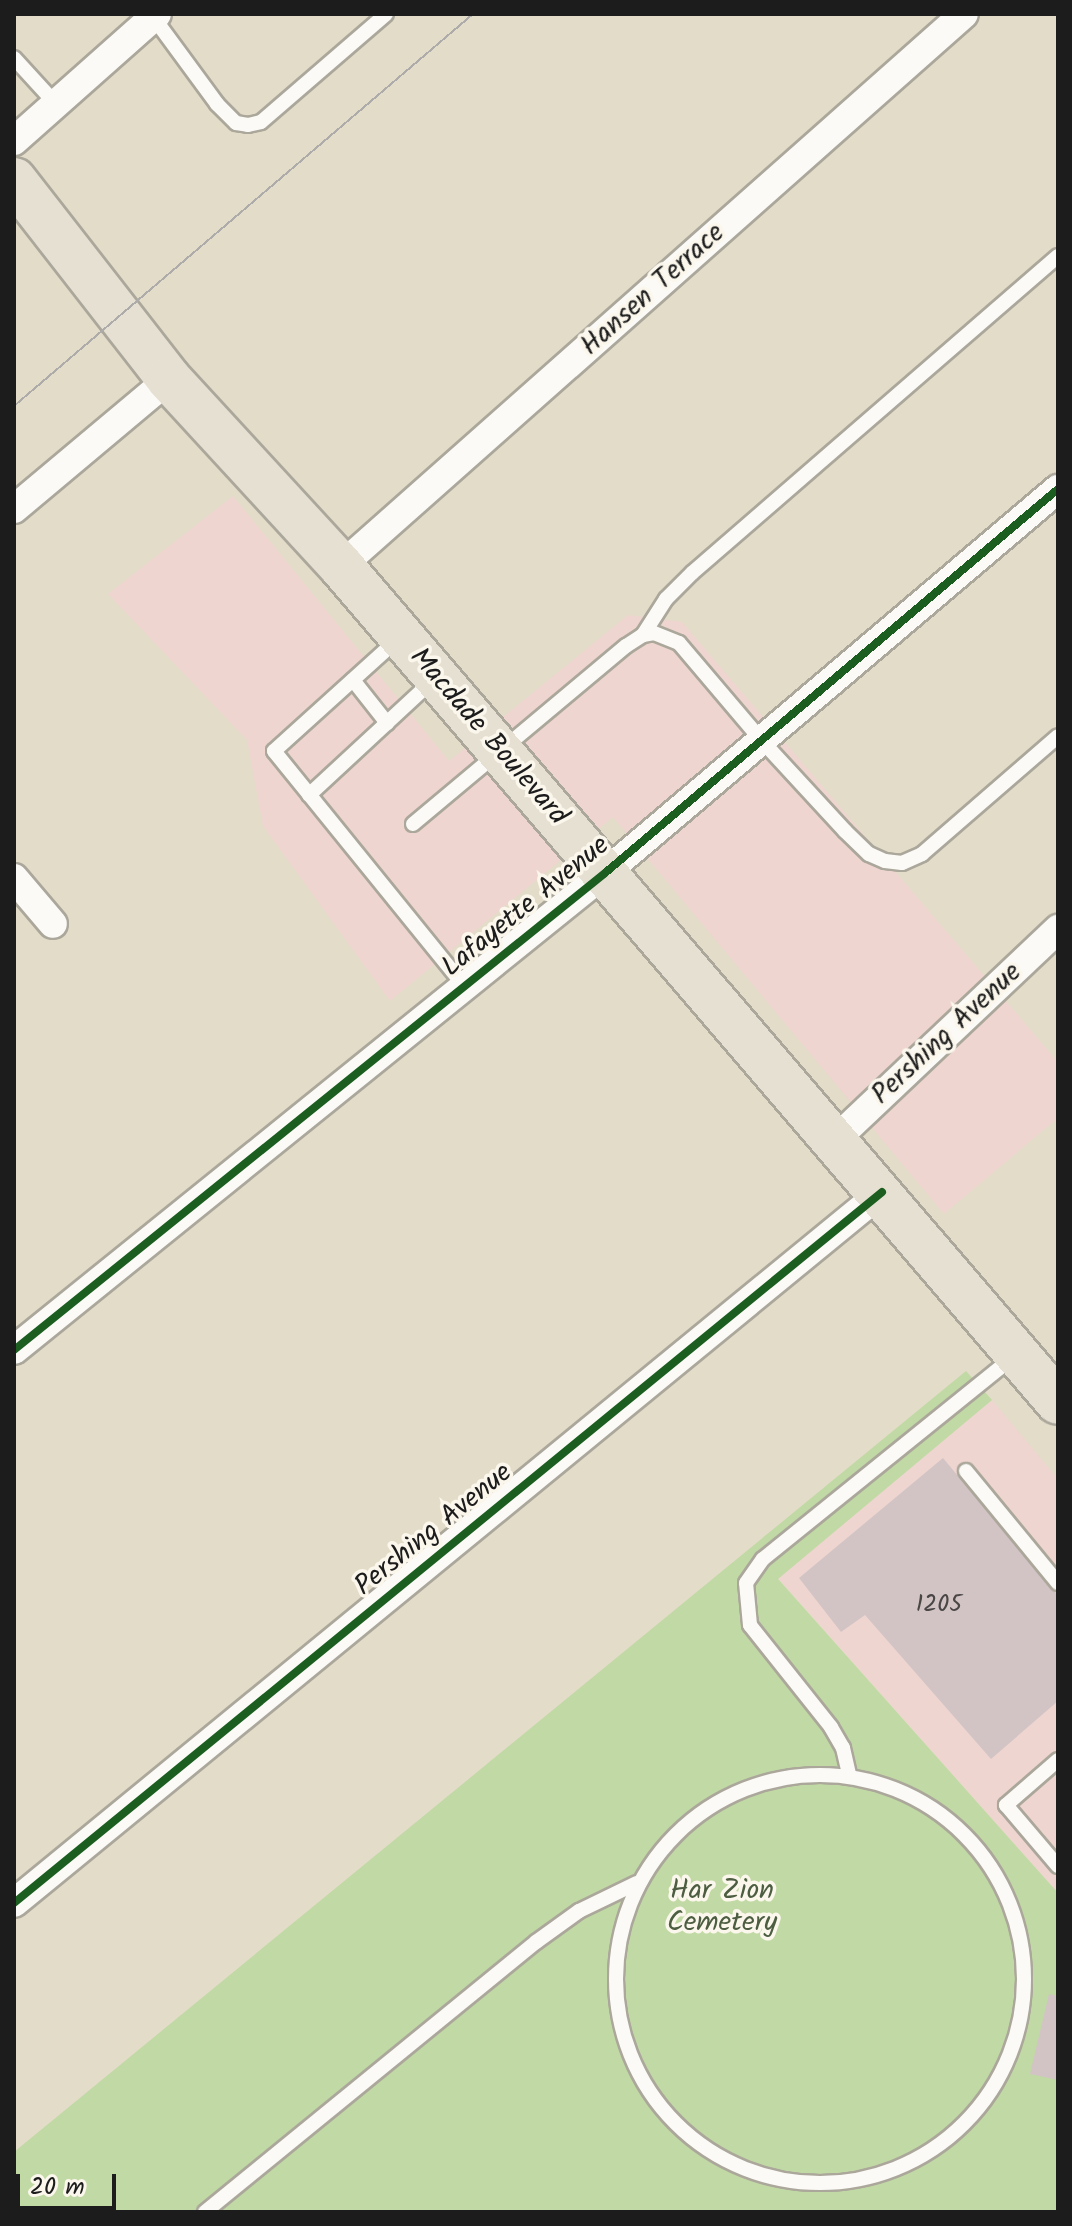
<!DOCTYPE html>
<style>
body{margin:0}
#map{position:relative;width:1072px;height:2226px;overflow:hidden;background:#e3dcc9;font-family:Kalam,sans-serif}
div>[style]{position:absolute}
.built>*{inset:0;background:#eed5cf}
.green>*{inset:0;background:#c1d9a4}
.building>*{inset:0;background:#d2c4c5}
.roads{filter:drop-shadow(2px 0 #aba79b) drop-shadow(-2px 0 #aba79b) drop-shadow(0 2px #aba79b) drop-shadow(0 -2px #aba79b)}
.service>*{height:14px;margin:-7px;padding:0 7px;transform-origin:7px;border-radius:7px;background:#fbfaf7}
.service>.ring{margin:-7px;padding:0;box-sizing:content-box;background:none;border:14px solid #fbfaf7;border-radius:50%}
.minor>*{height:28px;margin:-14px;padding:0 14px;transform-origin:14px;border-radius:14px;background:#fbfaf7}
.primary>*{height:44px;margin:-22px;padding:0 22px;transform-origin:22px;border-radius:22px;background:#e6e0d2}
.tram>*{height:2px;margin:-1px;padding:0 1px;transform-origin:1px;border-radius:1px;background:#adacaa}
.cycleway>*{height:8px;margin:-4px;padding:0 4px;transform-origin:4px;border-radius:4px;background:#1b5e20}
span{translate:-50% -50%;white-space:nowrap;text-align:center;line-height:1.15;-webkit-text-stroke:7px #fbf7ec;paint-order:stroke}
.number-label{font-size:24px;color:#4a4646}
.number-label span{-webkit-text-stroke-width:0}
.street-label{font-size:28px;color:#1c1c1c}
.park-label{font-size:28px;color:#4c5d41}
.frame{position:absolute;inset:0;border:16px solid #1c1c1c;pointer-events:none}
.scale{position:absolute;left:16px;top:2174px;width:100px;height:36px;box-sizing:border-box;border:4px solid #1c1c1c;border-top:0;padding-left:10px;font-size:24px;line-height:28px;white-space:nowrap;color:#1c1c1c;-webkit-text-stroke:6px #fbf7ec;paint-order:stroke}
</style>
<div id="map">
<div class="built">
<i style="clip-path:polygon(233px 496px,449px 761px,628px 615px,682px 622px,1058px 1062px,1058px 1118px,944px 1214px,613px 817px,390px 1001px,263px 826px,247px 740px,108px 594px)"></i>
<i style="clip-path:polygon(992px 1400px,1058px 1479px,1058px 1893px,778px 1578px)"></i>
</div>
<div class="green">
<i style="clip-path:polygon(966px 1371px,992px 1400px,778px 1579px,1058px 1893px,1058px 2212px,14px 2212px,14px 2152px)"></i>
</div>
<div class="building">
<i style="clip-path:polygon(943px 1458px,1058px 1596px,1058px 1701px,991px 1759px,865px 1615px,841px 1632px,799px 1578px)"></i>
<i style="clip-path:polygon(1049px 1994px,1058px 1996px,1058px 2080px,1030px 2074px)"></i>
</div>
<div class="roads">
<div class="service">
<i style="left:151px;top:14px;width:112px;rotate:53.7deg"></i>
<i style="left:217px;top:104px;width:27px;rotate:45deg"></i>
<i style="left:236px;top:123px;width:12px;rotate:9deg"></i>
<i style="left:248px;top:125px;width:13px;rotate:-13deg"></i>
<i style="left:261px;top:122px;width:165px;rotate:-40.8deg"></i>
<i style="left:14px;top:58px;width:62px;rotate:47.6deg"></i>
<i style="left:643px;top:635px;width:43px;rotate:-57.4deg"></i>
<i style="left:666px;top:599px;width:37px;rotate:-45deg"></i>
<i style="left:692px;top:573px;width:484px;rotate:-40.9deg"></i>
<i style="left:398px;top:639px;width:167px;rotate:137.9deg"></i>
<i style="left:274px;top:751px;width:302px;rotate:51deg"></i>
<i style="left:353px;top:680px;width:55px;rotate:51.7deg"></i>
<i style="left:309px;top:795px;width:168px;rotate:-42.8deg"></i>
<i style="left:413px;top:824px;width:278px;rotate:-39.9deg"></i>
<i style="left:626px;top:646px;width:20px;rotate:-33deg"></i>
<i style="left:643px;top:635px;width:11px;rotate:-10deg"></i>
<i style="left:654px;top:633px;width:27px;rotate:22deg"></i>
<i style="left:679px;top:643px;width:130px;rotate:49.7deg"></i>
<i style="left:763px;top:742px;width:121px;rotate:47.3deg"></i>
<i style="left:845px;top:831px;width:33px;rotate:44deg"></i>
<i style="left:869px;top:854px;width:17px;rotate:24deg"></i>
<i style="left:885px;top:861px;width:17px;rotate:7deg"></i>
<i style="left:902px;top:863px;width:22px;rotate:-24deg"></i>
<i style="left:922px;top:854px;width:180px;rotate:-40.9deg"></i>
<i style="left:966px;top:1471px;width:145px;rotate:50.6deg"></i>
<i style="left:1058px;top:1760px;width:69px;rotate:139.1deg"></i>
<i style="left:1006px;top:1805px;width:80px;rotate:49.6deg"></i>
<i style="left:849px;top:1774px;width:27px;rotate:-103deg"></i>
<i style="left:843px;top:1748px;width:24px;rotate:-120deg"></i>
<i style="left:831px;top:1727px;width:130px;rotate:-128.5deg"></i>
<i style="left:750px;top:1625px;width:42px;rotate:-95.4deg"></i>
<i style="left:746px;top:1583px;width:29px;rotate:-55deg"></i>
<i style="left:763px;top:1559px;width:321px;rotate:-38.9deg"></i>
<i class="ring" style="left:616px;top:1775px;width:394px;height:394px"></i>
<i style="left:205px;top:2212px;width:427px;rotate:-39.2deg"></i>
<i style="left:536px;top:1942px;width:53px;rotate:-35.8deg"></i>
<i style="left:579px;top:1911px;width:64px;rotate:-25.8deg"></i>
</div>
<div class="minor">
<i style="left:14px;top:141px;width:191px;rotate:-41.6deg"></i>
<i style="left:14px;top:509px;width:202px;rotate:-40deg"></i>
<i style="left:341px;top:566px;width:832px;rotate:-41.54deg"></i>
<i style="left:14px;top:878px;width:60px;rotate:49.7deg"></i>
<i style="left:836px;top:1139px;width:306px;rotate:-43.4deg"></i>
<i style="left:14px;top:1350px;width:759px;rotate:-38.91deg"></i>
<i style="left:605px;top:873px;width:594px;rotate:-40.29deg"></i>
<i style="left:14px;top:1903px;width:1122px;rotate:-39.32deg"></i>
</div>
<div class="primary">
<i style="left:14px;top:180px;width:252px;rotate:52.1deg"></i>
<i style="left:169px;top:379px;width:254px;rotate:47.4deg"></i>
<i style="left:341px;top:566px;width:1101px;rotate:49.38deg"></i>
</div>
</div>
<div class="tram">
<i style="left:14px;top:406px;width:604px;rotate:-40.5deg"></i>
</div>
<div class="cycleway">
<i style="left:14px;top:1350px;width:759px;rotate:-38.91deg"></i>
<i style="left:605px;top:873px;width:594px;rotate:-40.29deg"></i>
<i style="left:14px;top:1903px;width:1122px;rotate:-39.32deg"></i>
</div>
<div class="number-label">
<span style="left:939px;top:1605px">1205</span>
</div>
<div class="street-label">
<span style="left:653px;top:290px;rotate:-42deg">Hansen Terrace</span>
<span style="left:488px;top:737px;rotate:49deg">Macdade Boulevard</span>
<span style="left:526px;top:907px;rotate:-39deg">Lafayette Avenue</span>
<span style="left:947px;top:1034px;rotate:-43deg">Pershing Avenue</span>
<span style="left:434px;top:1530px;rotate:-39deg">Pershing Avenue</span>
</div>
<div class="park-label">
<span style="left:722px;top:1907px">Har Zion<br>Cemetery</span>
</div>
<div class="frame"></div>
<div class="scale">20 m</div>
</div>
